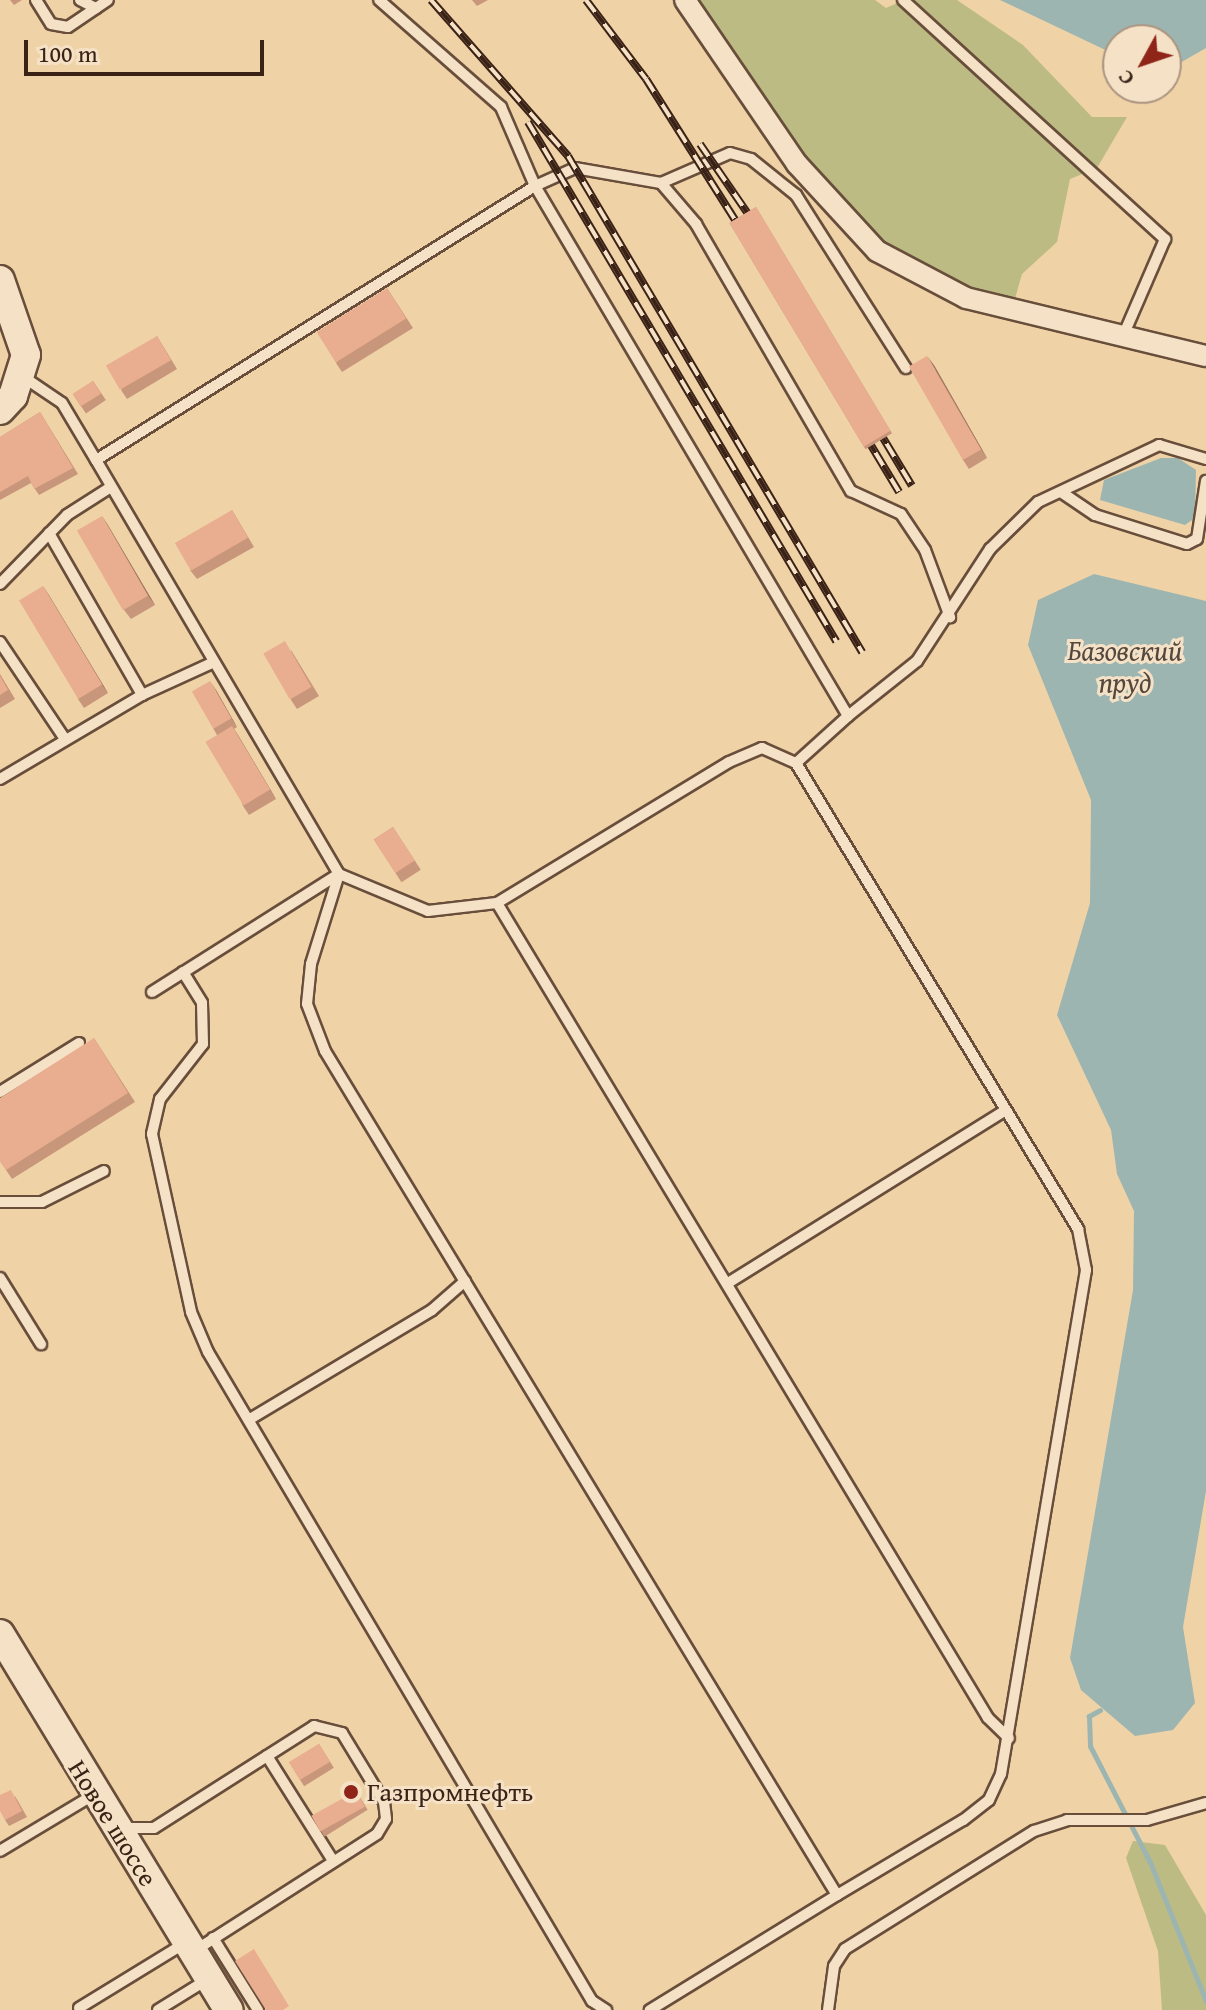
<!DOCTYPE html>
<meta charset="utf-8">
<style>
body{margin:0}
#map{position:relative;width:1206px;height:2010px;overflow:hidden;background:#f0d2a7;font-family:"Gentium Book Plus",serif}
div>[style]{position:absolute}
.green>*{inset:0;background:#bdbb84}
.water>*{inset:0;background:#9db5b1}
.stream>*{height:5px;margin:-2.5px;padding:0 2.5px;transform-origin:2.5px;border-radius:2.5px;background:#9db5b1}
.roads{filter:drop-shadow(2px 0 #684e3b) drop-shadow(-2px 0 #684e3b) drop-shadow(0 2px #684e3b) drop-shadow(0 -2px #684e3b)}
.service>*{height:10px;margin:-5px;padding:0 5px;transform-origin:5px;border-radius:5px;background:#f5e2c6}
.minor>*{height:20px;margin:-10px;padding:0 10px;transform-origin:10px;border-radius:10px;background:#f5e2c6}
.secondary>*{height:28px;margin:-14px;padding:0 14px;transform-origin:14px;border-radius:14px;background:#f5e2c6}
.rail>*{height:8px;margin-top:-4px;transform-origin:0;background:repeating-linear-gradient(90deg,#f5e2c6 0 15px,#3b2217 0 30px);box-sizing:border-box;border-block:2px solid #3b2217}
.wall>*{inset:0;background:#c8967b;transform-origin:0 0}
.shaded-wall>*{inset:0;background:#a37a64}
.building>*{inset:0;background:#e9ae8f;transform-origin:0 0}
.dots>*{width:22px;height:22px;translate:-50% -50%;box-sizing:border-box;border:4px solid #f5e2c6;border-radius:50%}
span{translate:-50% -50%;white-space:nowrap;text-align:center;line-height:1.15;-webkit-text-stroke:6px #f5e2c6;paint-order:stroke}
.poi-label{font-size:26px;color:#3b2217}
.left{translate:0 -50%;text-align:left}
.street-label{font-size:26px;color:#3b2217}
.water-label{font-size:28px;color:#54473e;font-style:italic}
.north{position:absolute;left:1102px;top:24px;width:80px;height:80px;box-sizing:border-box;background:#f5e2c6;border:2px solid #ab9580;border-radius:50%;rotate:230deg;font-size:22px;font-weight:700;line-height:32px;text-align:center;color:#3b2217}
.north::after{content:'';display:block;margin:auto;width:28px;height:36px;background:#8f2418;clip-path:polygon(50% 0,100% 100%,50% 72%,0 100%)}
.scale{position:absolute;left:24px;top:40px;width:240px;height:36px;box-sizing:border-box;border:4px solid #3b2217;border-top:0;padding-left:10px;font-size:24px;line-height:28px;white-space:nowrap;color:#3b2217;-webkit-text-stroke:6px #f5e2c6;paint-order:stroke}
</style>
<div id="map">
<div class="green">
<i style="clip-path:polygon(682px 0,875px 0,886px 8px,904px 0,957px 0,1023px 45px,1092px 117px,1127px 117px,1097px 168px,1070px 179px,1057px 242px,1022px 274px,1014px 302px,958px 289px,890px 258px,826px 198px)"></i>
<i style="clip-path:polygon(1133px 1841px,1165px 1845px,1206px 1915px,1206px 2010px,1162px 2010px,1158px 1951px,1126px 1858px)"></i>
</div>
<div class="water">
<i style="clip-path:polygon(1000px 0,1206px 0,1206px 48px,1166px 71px,1166px 40px,1118px 40px,1118px 56px)"></i>
<i style="clip-path:polygon(1161px 458px,1178px 458px,1196px 470px,1195px 518px,1185px 525px,1100px 500px,1104px 480px)"></i>
<i style="clip-path:polygon(1094px 574px,1206px 601px,1206px 1491px,1183px 1627px,1195px 1703px,1173px 1730px,1135px 1736px,1081px 1690px,1070px 1658px,1133px 1290px,1134px 1211px,1117px 1174px,1111px 1130px,1057px 1015px,1090px 903px,1091px 800px,1028px 645px,1038px 600px)"></i>
</div>
<div class="stream">
<i style="left:1100px;top:1710px;width:13px;rotate:151deg"></i>
<i style="left:1089px;top:1716px;width:30px;rotate:88deg"></i>
<i style="left:1090px;top:1746px;width:131px;rotate:62.7deg"></i>
<i style="left:1150px;top:1862px;width:150px;rotate:68.1deg"></i>
</div>
<div class="roads">
<div class="service">
<i style="left:36px;top:0;width:28px;rotate:58deg"></i>
<i style="left:51px;top:24px;width:17px;rotate:10deg"></i>
<i style="left:68px;top:27px;width:48px;rotate:-34deg"></i>
<i style="left:80px;top:0;width:18px;rotate:27deg"></i>
<i style="left:903px;top:0;width:355px;rotate:42.4deg"></i>
<i style="left:1165px;top:239px;width:106px;rotate:113.4deg"></i>
<i style="left:661px;top:183px;width:54px;rotate:49.5deg"></i>
<i style="left:696px;top:224px;width:309px;rotate:59.9deg"></i>
<i style="left:851px;top:491px;width:55px;rotate:24.7deg"></i>
<i style="left:901px;top:514px;width:43px;rotate:56.3deg"></i>
<i style="left:925px;top:550px;width:72px;rotate:69.5deg"></i>
<i style="left:22px;top:376px;width:48px;rotate:34deg"></i>
<i style="left:62px;top:403px;width:66px;rotate:59.2deg"></i>
<i style="left:96px;top:460px;width:517px;rotate:-31.97deg"></i>
<i style="left:535px;top:186px;width:86px;rotate:-113.3deg"></i>
<i style="left:501px;top:107px;width:162px;rotate:-138.7deg"></i>
<i style="left:96px;top:460px;width:480px;rotate:59.6deg"></i>
<i style="left:339px;top:874px;width:96px;rotate:22.6deg"></i>
<i style="left:428px;top:911px;width:69px;rotate:-6.6deg"></i>
<i style="left:497px;top:903px;width:271px;rotate:-31.3deg"></i>
<i style="left:729px;top:762px;width:36px;rotate:-23deg"></i>
<i style="left:762px;top:748px;width:37px;rotate:24deg"></i>
<i style="left:796px;top:763px;width:70px;rotate:-42.1deg"></i>
<i style="left:848px;top:716px;width:616px;rotate:-120.56deg"></i>
<i style="left:535px;top:186px;width:44px;rotate:-24.2deg"></i>
<i style="left:575px;top:168px;width:87px;rotate:9.9deg"></i>
<i style="left:661px;top:183px;width:75px;rotate:-23.5deg"></i>
<i style="left:730px;top:153px;width:22px;rotate:16deg"></i>
<i style="left:751px;top:159px;width:58px;rotate:38.7deg"></i>
<i style="left:796px;top:195px;width:205px;rotate:57.6deg"></i>
<i style="left:1061px;top:492px;width:41px;rotate:34.1deg"></i>
<i style="left:1095px;top:515px;width:96px;rotate:17.5deg"></i>
<i style="left:1187px;top:544px;width:11px;rotate:-27deg"></i>
<i style="left:1197px;top:539px;width:59px;rotate:-81.2deg"></i>
<i style="left:49px;top:533px;width:187px;rotate:60.1deg"></i>
<i style="left:0;top:584px;width:96px;rotate:-45.8deg"></i>
<i style="left:67px;top:515px;width:52px;rotate:-32.5deg"></i>
<i style="left:0;top:642px;width:117px;rotate:56.2deg"></i>
<i style="left:848px;top:716px;width:88px;rotate:-38.6deg"></i>
<i style="left:917px;top:661px;width:134px;rotate:-56.9deg"></i>
<i style="left:990px;top:549px;width:67px;rotate:-44.4deg"></i>
<i style="left:1038px;top:502px;width:134px;rotate:-25.2deg"></i>
<i style="left:1159px;top:445px;width:49px;rotate:16.6deg"></i>
<i style="left:796px;top:763px;width:545px;rotate:58.82deg"></i>
<i style="left:1078px;top:1229px;width:42px;rotate:79deg"></i>
<i style="left:1086px;top:1270px;width:511px;rotate:99.57deg"></i>
<i style="left:1001px;top:1774px;width:29px;rotate:115deg"></i>
<i style="left:989px;top:1800px;width:33px;rotate:142deg"></i>
<i style="left:963px;top:1820px;width:147px;rotate:149.2deg"></i>
<i style="left:0;top:779px;width:165px;rotate:-30.6deg"></i>
<i style="left:142px;top:695px;width:79px;rotate:-24.6deg"></i>
<i style="left:339px;top:874px;width:94px;rotate:107.3deg"></i>
<i style="left:311px;top:964px;width:40px;rotate:95.7deg"></i>
<i style="left:307px;top:1004px;width:50px;rotate:69deg"></i>
<i style="left:325px;top:1051px;width:987px;rotate:58.76deg"></i>
<i style="left:837px;top:1895px;width:220px;rotate:148.4deg"></i>
<i style="left:497px;top:903px;width:951px;rotate:58.93deg"></i>
<i style="left:988px;top:1718px;width:29px;rotate:44deg"></i>
<i style="left:183px;top:972px;width:36px;rotate:58deg"></i>
<i style="left:202px;top:1003px;width:41px;rotate:88.6deg"></i>
<i style="left:203px;top:1044px;width:70px;rotate:128deg"></i>
<i style="left:160px;top:1099px;width:36px;rotate:103deg"></i>
<i style="left:152px;top:1134px;width:182px;rotate:77.6deg"></i>
<i style="left:191px;top:1312px;width:43px;rotate:67deg"></i>
<i style="left:208px;top:1352px;width:754px;rotate:59.39deg"></i>
<i style="left:592px;top:2001px;width:17px;rotate:33deg"></i>
<i style="left:152px;top:992px;width:221px;rotate:-32.3deg"></i>
<i style="left:0;top:1092px;width:93px;rotate:-31.8deg"></i>
<i style="left:0;top:1202px;width:42px"></i>
<i style="left:42px;top:1202px;width:69px;rotate:-26.6deg"></i>
<i style="left:0;top:1278px;width:78px;rotate:58.2deg"></i>
<i style="left:728px;top:1283px;width:324px;rotate:-31.9deg"></i>
<i style="left:250px;top:1419px;width:212px;rotate:-30.9deg"></i>
<i style="left:432px;top:1310px;width:44px;rotate:-41.3deg"></i>
<i style="left:267px;top:1756px;width:124px;rotate:57.8deg"></i>
<i style="left:126px;top:1828px;width:28px"></i>
<i style="left:154px;top:1828px;width:190px;rotate:-32.5deg"></i>
<i style="left:314px;top:1726px;width:29px;rotate:14deg"></i>
<i style="left:342px;top:1733px;width:81px;rotate:58.7deg"></i>
<i style="left:384px;top:1802px;width:17px;rotate:83deg"></i>
<i style="left:386px;top:1819px;width:17px;rotate:121deg"></i>
<i style="left:377px;top:1834px;width:217px;rotate:147.4deg"></i>
<i style="left:0;top:1851px;width:111px;rotate:-31deg"></i>
<i style="left:213px;top:1938px;width:85px;rotate:58deg"></i>
<i style="left:79px;top:2008px;width:124px;rotate:-31.5deg"></i>
<i style="left:158px;top:2010px;width:59px;rotate:-31.8deg"></i>
<i style="left:828px;top:2010px;width:44px;rotate:-82.2deg"></i>
<i style="left:834px;top:1966px;width:20px;rotate:-57deg"></i>
<i style="left:845px;top:1949px;width:223px;rotate:-32deg"></i>
<i style="left:1034px;top:1831px;width:35px;rotate:-18deg"></i>
<i style="left:1067px;top:1820px;width:80px"></i>
<i style="left:1147px;top:1820px;width:61px;rotate:-16.1deg"></i>
</div>
<div class="minor">
<i style="left:685px;top:0;width:199px;rotate:55.7deg"></i>
<i style="left:797px;top:164px;width:118px;rotate:47.4deg"></i>
<i style="left:877px;top:251px;width:101px;rotate:27.8deg"></i>
<i style="left:966px;top:298px;width:247px;rotate:13.6deg"></i>
</div>
<div class="secondary">
<i style="left:0;top:280px;width:79px;rotate:70.9deg"></i>
<i style="left:26px;top:355px;width:43px;rotate:107.6deg"></i>
<i style="left:13px;top:396px;width:19px;rotate:133deg"></i>
<i style="left:0;top:1634px;width:440px;rotate:58.7deg"></i>
</div>
</div>
<div class="rail">
<i style="left:431px;top:0;width:208px;rotate:48.7deg"></i>
<i style="left:568px;top:156px;width:577px;rotate:59.34deg"></i>
<i style="left:586px;top:0;width:99px;rotate:52.8deg"></i>
<i style="left:646px;top:79px;width:189px;rotate:57.7deg"></i>
<i style="left:528px;top:122px;width:604px;rotate:59.31deg"></i>
<i style="left:700px;top:144px;width:104px;rotate:55.5deg"></i>
<i style="left:871px;top:418px;width:79px;rotate:58.9deg"></i>
<i style="left:860px;top:427px;width:76px;rotate:59deg"></i>
</div>
<div class="wall">
<i style="clip-path:polygon(10px 0,22px 0,14px 5px)"></i>
<i style="clip-path:polygon(472px 0,488px 0,477px 6px)"></i>
<i style="left:756px;top:207px;width:264px;height:31px;rotate:59deg"></i>
<i style="clip-path:polygon(387px 288px,413px 328px,342px 372px,336px 363px)"></i>
<i style="clip-path:polygon(157px 336px,177px 369px,127px 399px,121px 390px)"></i>
<i style="clip-path:polygon(934px 365px,987px 458px,969px 469px,963px 460px)"></i>
<i style="left:93px;top:381px;width:23px;height:24px;rotate:56deg"></i>
<i style="clip-path:polygon(40px 412px,78px 474px,39px 495px,31px 483px,0 500px,0 437px)"></i>
<i style="clip-path:polygon(232px 510px,254px 547px,197px 579px,190px 570px)"></i>
<i style="clip-path:polygon(102px 516px,155px 605px,131px 619px,124px 610px)"></i>
<i style="clip-path:polygon(43px 586px,108px 693px,84px 708px,78px 699px)"></i>
<i style="clip-path:polygon(291px 650px,319px 696px,297px 709px,291px 700px)"></i>
<i style="clip-path:polygon(0 674px,15px 699px,0 708px)"></i>
<i style="clip-path:polygon(216px 690px,237px 727px,234px 729px,276px 799px,249px 815px,243px 806px,217px 735px,213px 728px)"></i>
<i style="left:393px;top:827px;width:51px;height:23px;rotate:57deg"></i>
<i style="clip-path:polygon(94px 1038px,135px 1102px,12px 1179px,0 1161px)"></i>
<i style="left:319px;top:1744px;width:28px;height:35px;rotate:58deg"></i>
<i style="left:356px;top:1791px;width:22px;height:51px;rotate:58deg"></i>
<i style="clip-path:polygon(15px 1796px,27px 1817px,9px 1826px,5px 1820px)"></i>
</div>
<div class="shaded-wall">
<i style="clip-path:polygon(927px 356px,934px 365px,987px 458px,981px 449px)"></i>
<i style="clip-path:polygon(102px 516px,108px 525px,155px 605px,148px 596px)"></i>
<i style="clip-path:polygon(43px 586px,49px 595px,108px 693px,102px 685px)"></i>
<i style="clip-path:polygon(210px 681px,216px 690px,237px 727px,231px 718px)"></i>
<i style="clip-path:polygon(232px 726px,238px 735px,276px 799px,270px 790px)"></i>
</div>
<div class="building">
<i style="left:756px;top:207px;width:261px;height:31px;rotate:59deg"></i>
<i style="left:387px;top:288px;width:36px;height:83px;rotate:58deg"></i>
<i style="left:157px;top:336px;width:28px;height:59px;rotate:60deg"></i>
<i style="left:927px;top:356px;width:108px;height:21px;rotate:60deg"></i>
<i style="left:93px;top:381px;width:15px;height:24px;rotate:58deg"></i>
<i style="clip-path:polygon(40px 412px,73px 468px,34px 489px,28px 476px,0 492px,0 437px)"></i>
<i style="left:232px;top:510px;width:32px;height:66px;rotate:60deg"></i>
<i style="left:102px;top:516px;width:92px;height:29px;rotate:60deg"></i>
<i style="left:43px;top:586px;width:115px;height:28px;rotate:59deg"></i>
<i style="left:285px;top:641px;width:53px;height:25px;rotate:60deg"></i>
<i style="clip-path:polygon(0 676px,8px 690px,0 695px)"></i>
<i style="left:210px;top:681px;width:43px;height:21px;rotate:60deg"></i>
<i style="left:232px;top:726px;width:74px;height:31px;rotate:59deg"></i>
<i style="left:393px;top:827px;width:40px;height:23px;rotate:57deg"></i>
<i style="clip-path:polygon(94px 1038px,128px 1093px,6px 1170px,0 1161px,0 1098px)"></i>
<i style="left:319px;top:1744px;width:21px;height:35px;rotate:59deg"></i>
<i style="clip-path:polygon(11px 1790px,22px 1811px,5px 1820px,0 1811px,0 1795px)"></i>
<i style="left:356px;top:1791px;width:18px;height:51px;rotate:61deg"></i>
<i style="clip-path:polygon(254px 1949px,289px 2006px,283px 2010px,266px 2010px,235px 1961px)"></i>
</div>
<div class="dots">
<i style="left:351px;top:1792px;background:#8f2418"></i>
</div>
<div class="poi-label">
<span class="left" style="left:367px;top:1792px">Газпромнефть</span>
</div>
<div class="street-label">
<span style="left:113px;top:1823px;rotate:58deg">Новое шоссе</span>
</div>
<div class="water-label">
<span style="left:1125px;top:666px">Базовский<br>пруд</span>
</div>
<div class="north">С</div>
<div class="scale">100 m</div>
</div>
